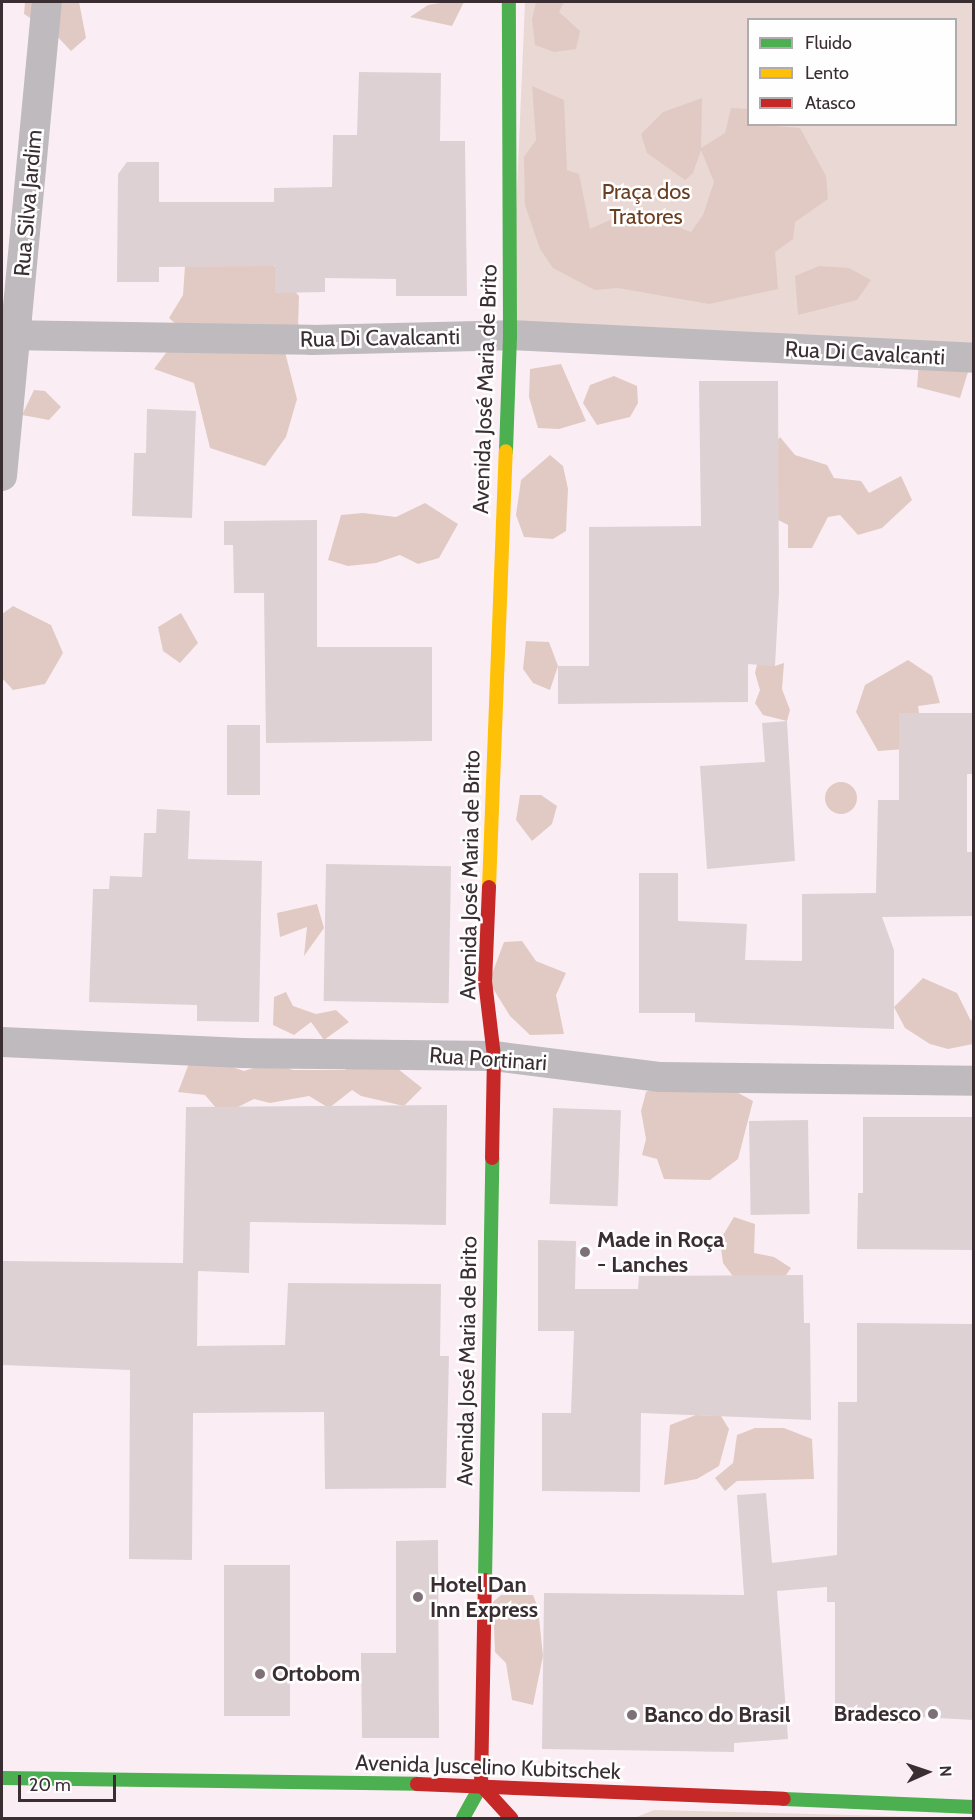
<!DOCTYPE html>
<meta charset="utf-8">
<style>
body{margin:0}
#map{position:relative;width:975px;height:1820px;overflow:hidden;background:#faeef4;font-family:Cabin,sans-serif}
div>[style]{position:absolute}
.green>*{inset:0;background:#ead8d4}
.forest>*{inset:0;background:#e1cac3}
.round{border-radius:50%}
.building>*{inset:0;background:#ded1d4;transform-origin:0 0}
.street>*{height:30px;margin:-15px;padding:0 15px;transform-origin:15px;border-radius:15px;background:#bebabe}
.fast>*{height:14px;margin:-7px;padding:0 7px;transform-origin:7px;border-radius:7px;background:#4caf50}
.slow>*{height:14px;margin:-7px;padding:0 7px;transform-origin:7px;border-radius:7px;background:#ffc107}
.jam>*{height:14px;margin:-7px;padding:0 7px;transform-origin:7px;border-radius:7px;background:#c62828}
.dots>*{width:16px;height:16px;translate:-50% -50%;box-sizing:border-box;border:3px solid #fefefe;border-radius:50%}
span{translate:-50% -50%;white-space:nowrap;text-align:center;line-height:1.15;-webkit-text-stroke:5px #fefefe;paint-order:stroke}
.park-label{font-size:22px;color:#6b3e22}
.street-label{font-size:22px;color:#3a2e33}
.poi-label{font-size:22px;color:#3a2e33;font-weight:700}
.left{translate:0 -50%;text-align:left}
.right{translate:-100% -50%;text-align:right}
.frame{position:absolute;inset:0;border:3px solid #3a2e33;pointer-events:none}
.legend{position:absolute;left:747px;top:18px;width:210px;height:108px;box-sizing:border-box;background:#fefefe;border:2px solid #b0abad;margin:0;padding:8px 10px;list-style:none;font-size:18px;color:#3a2e33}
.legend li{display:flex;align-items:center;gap:12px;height:30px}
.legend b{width:30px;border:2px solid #b0abad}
.north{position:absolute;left:897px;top:1742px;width:60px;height:60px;-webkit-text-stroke:4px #fefefe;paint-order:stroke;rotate:87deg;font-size:16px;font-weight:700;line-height:24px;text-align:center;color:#3a2e33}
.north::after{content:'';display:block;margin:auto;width:21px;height:27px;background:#3a2e33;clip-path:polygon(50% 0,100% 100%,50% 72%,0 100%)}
.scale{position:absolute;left:18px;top:1775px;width:98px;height:27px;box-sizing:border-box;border:3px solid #3a2e33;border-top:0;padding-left:8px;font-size:18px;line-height:21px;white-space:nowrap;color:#3a2e33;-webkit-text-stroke:4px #fefefe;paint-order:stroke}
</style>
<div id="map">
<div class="green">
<i style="clip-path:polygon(evenodd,525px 2px,973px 2px,973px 343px,511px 330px,525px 2px,748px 20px,956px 20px,956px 124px,748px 124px,748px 20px)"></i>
<i style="clip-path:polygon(654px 1810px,969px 1818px,634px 1818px)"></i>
</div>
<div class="forest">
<i style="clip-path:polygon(25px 2px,79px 2px,86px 38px,71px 51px,54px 33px,24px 14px)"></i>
<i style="clip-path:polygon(446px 2px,464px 2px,452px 26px,410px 17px,428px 5px)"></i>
<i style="clip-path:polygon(536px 2px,564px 2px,559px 12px,580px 31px,576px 49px,554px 52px,535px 45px,532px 19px)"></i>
<i style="clip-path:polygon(532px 86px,564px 100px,567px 170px,579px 174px,590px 229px,619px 216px,663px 221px,691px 232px,703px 215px,714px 182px,701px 150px,693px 173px,685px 180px,647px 153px,641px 134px,663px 112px,702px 98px,701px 148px,725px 133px,731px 108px,748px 109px,748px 124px,800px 128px,826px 176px,828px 199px,795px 222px,793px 239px,775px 252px,778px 289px,709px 304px,618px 288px,595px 290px,553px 268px,540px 249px,525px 205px,524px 157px,536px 140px)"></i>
<i style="clip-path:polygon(185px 266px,274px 266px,299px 296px,298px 329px,284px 348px,297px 399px,286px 437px,265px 466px,210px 448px,194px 383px,154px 369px,183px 330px,169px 318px,183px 295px)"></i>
<i style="clip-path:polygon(819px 266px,849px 268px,871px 280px,857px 300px,798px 315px,795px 276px)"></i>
<i style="clip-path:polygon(920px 350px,968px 372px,960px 398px,917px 387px)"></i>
<i style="clip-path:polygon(561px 364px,586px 421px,559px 429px,538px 428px,529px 397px,530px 369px)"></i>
<i style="clip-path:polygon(614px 376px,637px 386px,638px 403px,630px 417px,597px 425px,583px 403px,590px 385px)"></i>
<i style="clip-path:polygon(34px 390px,45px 391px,61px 407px,49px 420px,22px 415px)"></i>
<i style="clip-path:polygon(780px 437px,795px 455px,827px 465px,834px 478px,861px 481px,869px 493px,901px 476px,912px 500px,882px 528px,858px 535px,840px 515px,828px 517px,812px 548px,788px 548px,788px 525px,763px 512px,770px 450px)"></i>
<i style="clip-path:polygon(550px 455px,563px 466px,568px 489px,566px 531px,553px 539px,524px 537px,516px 515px,521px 480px)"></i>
<i style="clip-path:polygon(425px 503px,458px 524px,439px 558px,418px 564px,400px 555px,376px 563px,348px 566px,328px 560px,341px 515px,363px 513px,396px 517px)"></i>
<i style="clip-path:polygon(13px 606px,51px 625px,63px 653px,45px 684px,13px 690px,2px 678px,2px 614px)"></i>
<i style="clip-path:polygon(181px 613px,198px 643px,180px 663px,163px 651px,158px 627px)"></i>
<i style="clip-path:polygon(526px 641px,549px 642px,558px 666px,550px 690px,533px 683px,523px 669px)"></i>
<i style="clip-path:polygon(759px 656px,775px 666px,784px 663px,782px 689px,790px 710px,787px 721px,763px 715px,755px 703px,760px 690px,755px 673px)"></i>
<i style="clip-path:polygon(908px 660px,932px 676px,940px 703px,918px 706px,921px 725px,905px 749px,878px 751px,856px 712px,865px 685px)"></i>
<i class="round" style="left:825px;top:782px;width:32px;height:32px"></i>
<i style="clip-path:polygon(520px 795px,541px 795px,557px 806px,552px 824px,532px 841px,516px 820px)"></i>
<i style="clip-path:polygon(317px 904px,324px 928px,304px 956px,307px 927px,280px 937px,277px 913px)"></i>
<i style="clip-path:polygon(522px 941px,536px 961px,566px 973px,556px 995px,564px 1034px,530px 1035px,510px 1016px,489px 982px,504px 942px)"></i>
<i style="clip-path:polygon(923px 978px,957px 993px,971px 1021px,973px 1016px,973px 1044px,948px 1049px,930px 1044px,905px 1028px,894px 1007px)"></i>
<i style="clip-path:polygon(286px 992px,293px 1006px,316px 1014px,336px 1010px,349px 1022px,324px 1040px,311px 1022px,294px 1035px,273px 1025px,274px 997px)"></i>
<i style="clip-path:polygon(193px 1053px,244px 1071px,272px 1062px,293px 1070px,345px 1070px,364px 1057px,388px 1061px,422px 1088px,404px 1106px,361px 1096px,352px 1090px,329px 1108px,309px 1096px,270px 1103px,254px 1099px,234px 1109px,216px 1108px,205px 1095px,178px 1092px)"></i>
<i style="clip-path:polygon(670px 1081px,731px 1089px,753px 1101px,738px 1159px,710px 1180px,664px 1179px,657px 1159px,642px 1155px,646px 1139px,641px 1111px,646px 1092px)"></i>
<i style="clip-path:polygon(734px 1217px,755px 1224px,754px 1253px,774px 1257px,791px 1268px,777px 1288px,741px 1287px,723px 1263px,720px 1240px)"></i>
<i style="clip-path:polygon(696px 1415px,721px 1416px,729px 1429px,719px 1466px,697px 1479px,664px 1485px,670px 1425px)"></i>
<i style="clip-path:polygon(755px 1428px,784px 1428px,812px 1439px,814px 1479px,737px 1481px,725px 1491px,715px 1478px,733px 1463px,737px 1435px)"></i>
<i style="clip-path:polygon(501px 1595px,533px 1595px,538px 1608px,543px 1656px,533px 1705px,512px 1700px,506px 1663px,495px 1652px,493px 1602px)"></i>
</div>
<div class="building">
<i style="clip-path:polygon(359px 72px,441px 73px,440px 141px,465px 141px,467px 296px,396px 296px,396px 279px,325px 278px,325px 292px,275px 293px,275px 266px,159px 267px,159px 282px,117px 282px,118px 174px,127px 162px,159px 162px,159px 202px,274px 202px,274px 188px,332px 187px,333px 135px,357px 135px)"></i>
<i style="clip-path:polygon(699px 381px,778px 381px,779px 592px,775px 666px,748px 664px,748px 702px,558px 704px,558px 666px,589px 666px,589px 527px,701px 526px)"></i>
<i style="clip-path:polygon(147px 409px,196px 411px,192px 518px,132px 516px,134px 453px,146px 453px)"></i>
<i style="clip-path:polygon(317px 520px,317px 647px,432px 647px,432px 741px,266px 743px,264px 593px,234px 593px,233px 545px,224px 545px,224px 521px)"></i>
<i style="clip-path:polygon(899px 713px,974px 713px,974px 774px,967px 774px,967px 852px,974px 852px,974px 916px,882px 917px,894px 950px,894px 1029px,695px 1022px,695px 1013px,639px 1013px,639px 873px,678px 873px,678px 921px,747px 924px,745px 960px,802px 961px,802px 894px,876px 893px,878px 800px,899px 800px)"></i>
<i style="clip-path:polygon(787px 721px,795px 861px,707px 869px,700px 766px,765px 762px,762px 723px)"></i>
<i style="left:227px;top:725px;width:33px;height:70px"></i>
<i style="clip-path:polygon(157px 809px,190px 811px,188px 859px,262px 861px,259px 1022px,197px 1021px,197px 1005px,89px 1002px,93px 889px,109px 889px,110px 876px,142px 877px,144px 833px,156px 833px)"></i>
<i style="left:326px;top:864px;width:125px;height:137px;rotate:1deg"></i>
<i style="clip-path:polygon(447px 1105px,446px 1225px,250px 1222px,249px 1273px,198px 1271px,197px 1346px,285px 1345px,288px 1283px,441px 1284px,440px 1356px,449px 1356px,446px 1488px,325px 1489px,324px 1412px,193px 1413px,192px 1560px,129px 1559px,130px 1370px,2px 1365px,2px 1261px,183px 1263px,186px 1107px)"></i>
<i style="left:553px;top:1108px;width:68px;height:96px;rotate:2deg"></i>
<i style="clip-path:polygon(863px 1117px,974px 1117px,974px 1250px,857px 1249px,858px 1193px,863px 1193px)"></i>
<i style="left:808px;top:1120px;width:94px;height:59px;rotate:89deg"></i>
<i style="clip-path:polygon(538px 1240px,576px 1241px,575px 1289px,638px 1289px,639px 1276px,803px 1275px,804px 1323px,810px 1323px,811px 1420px,641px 1413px,640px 1492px,542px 1491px,542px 1413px,571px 1413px,574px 1331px,538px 1331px)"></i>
<i style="clip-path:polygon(857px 1323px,974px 1324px,973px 1720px,902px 1716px,902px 1723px,835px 1723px,835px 1602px,827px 1602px,827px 1587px,777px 1591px,788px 1739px,734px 1743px,734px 1752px,542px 1749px,544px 1593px,744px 1595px,737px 1495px,766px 1493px,772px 1563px,837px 1555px,838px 1402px,857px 1402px)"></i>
<i style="clip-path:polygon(438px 1540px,439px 1738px,362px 1738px,361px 1653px,396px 1653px,396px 1541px)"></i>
<i style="left:224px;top:1565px;width:66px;height:151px"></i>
</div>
<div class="street">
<i style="left:2px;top:335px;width:309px;rotate:0.9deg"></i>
<i style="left:311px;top:340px;width:199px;rotate:-1.4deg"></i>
<i style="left:510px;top:335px;width:465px;rotate:2.8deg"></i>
<i style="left:2px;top:476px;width:476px;rotate:-84.6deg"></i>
<i style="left:2px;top:1042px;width:241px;rotate:2.6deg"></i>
<i style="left:243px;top:1053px;width:251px;rotate:0.7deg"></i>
<i style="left:494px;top:1056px;width:168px;rotate:7.2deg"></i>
<i style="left:661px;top:1077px;width:313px;rotate:0.7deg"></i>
</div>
<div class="fast">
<i style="left:506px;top:451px;width:116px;rotate:-88deg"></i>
<i style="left:510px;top:335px;width:333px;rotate:-90.2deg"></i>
<i style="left:485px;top:1580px;width:422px;rotate:-89deg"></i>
<i style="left:2px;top:1778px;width:415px;rotate:0.8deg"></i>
<i style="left:784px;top:1799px;width:190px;rotate:2.4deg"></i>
<i style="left:463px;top:1818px;width:38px;rotate:-61deg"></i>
</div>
<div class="slow">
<i style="left:489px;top:887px;width:436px;rotate:-87.8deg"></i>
</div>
<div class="jam">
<i style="left:489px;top:887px;width:94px;rotate:92.4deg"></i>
<i style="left:485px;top:981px;width:76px;rotate:83.2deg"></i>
<i style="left:494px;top:1056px;width:102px;rotate:91.1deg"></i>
<i style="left:417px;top:1784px;width:367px;rotate:2.3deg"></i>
<i style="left:481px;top:1785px;width:205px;rotate:-88.9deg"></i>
<i style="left:481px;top:1785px;width:45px;rotate:47.7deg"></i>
</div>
<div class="dots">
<i style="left:585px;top:1252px;background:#7d7177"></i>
<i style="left:418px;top:1597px;background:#7d7177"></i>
<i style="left:260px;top:1674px;background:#7d7177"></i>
<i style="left:933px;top:1714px;background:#7d7177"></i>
<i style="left:632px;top:1715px;background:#7d7177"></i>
</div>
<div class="park-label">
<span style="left:646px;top:204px">Praça dos<br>Tratores</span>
</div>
<div class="street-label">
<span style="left:28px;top:203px;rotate:-85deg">Rua Silva Jardim</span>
<span style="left:380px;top:338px;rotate:-1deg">Rua Di Cavalcanti</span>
<span style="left:865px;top:353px;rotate:3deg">Rua Di Cavalcanti</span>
<span style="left:485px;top:389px;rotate:-88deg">Avenida José Maria de Brito</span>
<span style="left:470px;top:875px;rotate:-89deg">Avenida José Maria de Brito</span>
<span style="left:488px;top:1059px;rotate:4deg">Rua Portinari</span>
<span style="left:467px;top:1361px;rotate:-89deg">Avenida José Maria de Brito</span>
<span style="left:488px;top:1767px;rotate:2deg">Avenida Juscelino Kubitschek</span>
</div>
<div class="poi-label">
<span class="left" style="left:597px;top:1252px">Made in Roça<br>- Lanches</span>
<span class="left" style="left:430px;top:1597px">Hotel Dan<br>Inn Express</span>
<span class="left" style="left:272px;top:1674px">Ortobom</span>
<span class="right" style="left:921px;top:1714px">Bradesco</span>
<span class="left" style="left:644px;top:1715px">Banco do Brasil</span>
</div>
<div class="frame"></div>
<ul class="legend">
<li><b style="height:8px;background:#4caf50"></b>Fluido</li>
<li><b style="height:8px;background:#ffc107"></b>Lento</li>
<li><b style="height:8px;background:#c62828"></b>Atasco</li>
</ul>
<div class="north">N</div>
<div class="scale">20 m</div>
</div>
